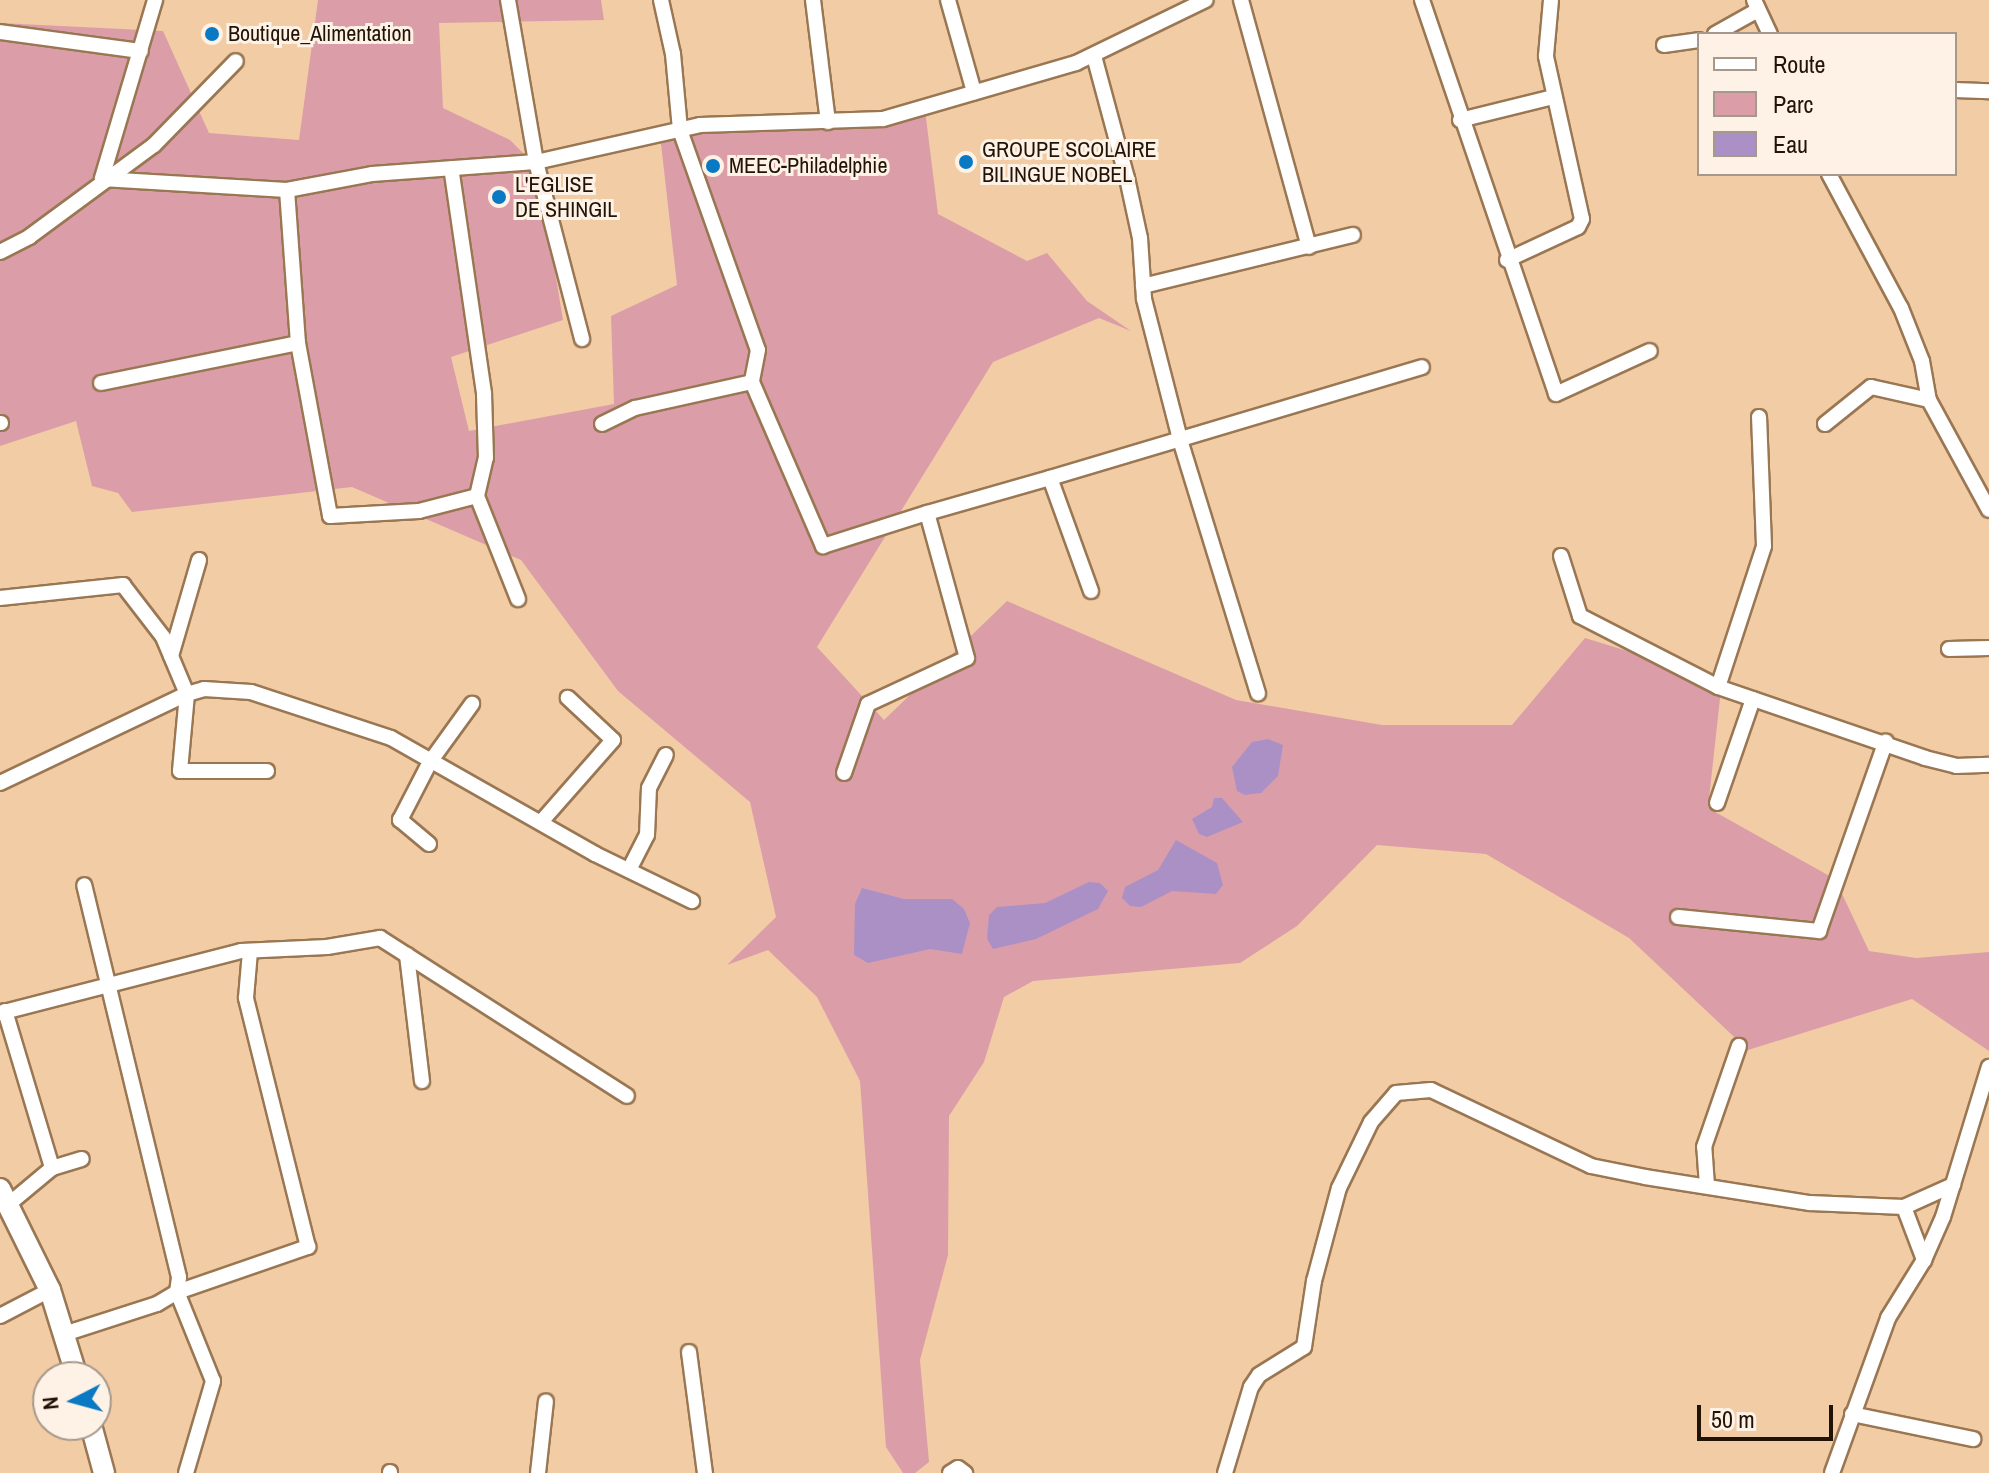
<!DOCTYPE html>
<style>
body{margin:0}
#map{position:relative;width:1989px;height:1473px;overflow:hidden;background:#f2cca5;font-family:"Archivo Narrow",sans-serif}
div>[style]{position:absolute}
.green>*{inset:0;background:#db9ea9}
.water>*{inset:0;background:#ab90c6}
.roads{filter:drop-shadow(2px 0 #9a7753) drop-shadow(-2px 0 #9a7753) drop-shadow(0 2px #9a7753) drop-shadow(0 -2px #9a7753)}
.street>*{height:14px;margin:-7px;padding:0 7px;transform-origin:7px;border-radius:7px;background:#fff}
.secondary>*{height:20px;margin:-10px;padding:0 10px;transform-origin:10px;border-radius:10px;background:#fff}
.dots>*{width:22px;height:22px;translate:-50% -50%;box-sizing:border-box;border:4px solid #fef2e6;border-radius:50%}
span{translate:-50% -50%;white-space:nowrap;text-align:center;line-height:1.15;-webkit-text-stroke:6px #fef2e6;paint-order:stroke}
.poi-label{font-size:22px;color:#211305}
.left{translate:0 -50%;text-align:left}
.legend{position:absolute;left:1697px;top:32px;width:260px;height:144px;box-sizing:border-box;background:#fef2e6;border:2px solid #a6998c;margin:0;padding:10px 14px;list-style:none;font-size:24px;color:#211305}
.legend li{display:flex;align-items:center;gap:16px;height:40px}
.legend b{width:40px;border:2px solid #a6998c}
.north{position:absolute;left:32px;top:1361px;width:80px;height:80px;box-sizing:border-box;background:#fef2e6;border:2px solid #a6998c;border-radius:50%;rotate:264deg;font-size:22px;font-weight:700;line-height:32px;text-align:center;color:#211305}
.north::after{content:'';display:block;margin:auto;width:28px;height:36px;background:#0979c4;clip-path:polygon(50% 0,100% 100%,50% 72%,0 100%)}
.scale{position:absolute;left:1697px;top:1405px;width:136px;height:36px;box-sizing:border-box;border:4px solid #211305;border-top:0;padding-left:10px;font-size:24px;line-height:28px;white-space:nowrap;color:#211305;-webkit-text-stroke:6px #fef2e6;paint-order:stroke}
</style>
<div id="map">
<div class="green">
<i style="clip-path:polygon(318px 0,601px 0,604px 20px,439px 23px,443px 108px,510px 140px,538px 168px,563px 320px,451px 357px,469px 431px,614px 404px,611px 316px,677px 285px,660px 135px,925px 110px,938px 214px,1027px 261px,1047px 253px,1087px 301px,1131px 331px,1099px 318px,993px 362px,817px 647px,884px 720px,1007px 601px,1236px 700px,1382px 725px,1512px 725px,1585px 638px,1722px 680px,1708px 808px,1835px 879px,1869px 951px,1916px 958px,1989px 952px,1989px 1051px,1912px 999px,1748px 1050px,1629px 938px,1486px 854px,1377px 845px,1297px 926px,1240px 963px,1033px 981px,1004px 997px,984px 1062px,949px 1116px,948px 1255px,920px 1360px,929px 1462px,915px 1473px,903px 1473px,886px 1447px,860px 1081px,817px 997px,768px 950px,727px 965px,776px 917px,750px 802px,618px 691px,521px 560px,352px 487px,132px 512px,118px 493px,92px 486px,76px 421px,0 446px,0 23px,163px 31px,209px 133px,299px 140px)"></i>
</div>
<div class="water">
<i style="clip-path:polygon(1268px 739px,1283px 745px,1278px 776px,1261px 793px,1245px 795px,1237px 791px,1232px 767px,1252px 742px)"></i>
<i style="clip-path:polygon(1214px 798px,1222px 798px,1243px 822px,1207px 837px,1199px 834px,1192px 819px,1212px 807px)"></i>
<i style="clip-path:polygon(1176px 840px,1217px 863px,1223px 885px,1216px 894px,1172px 891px,1141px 907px,1130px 906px,1122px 898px,1125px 887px,1158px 870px)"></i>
<i style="clip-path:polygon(1089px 882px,1100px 883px,1108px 891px,1098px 909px,1036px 939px,993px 949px,987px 939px,989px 915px,997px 907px,1045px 903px)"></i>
<i style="clip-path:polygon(862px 888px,904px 899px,952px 899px,964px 909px,970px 923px,962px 954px,930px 949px,868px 963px,854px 955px,855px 904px)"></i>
</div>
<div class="roads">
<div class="street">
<i style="left:508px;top:0;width:164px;rotate:80.2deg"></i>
<i style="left:536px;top:162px;width:183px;rotate:75.4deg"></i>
<i style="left:661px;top:0;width:55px;rotate:77.5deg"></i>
<i style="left:673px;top:54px;width:76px;rotate:84.7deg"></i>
<i style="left:680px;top:130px;width:233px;rotate:70.5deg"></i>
<i style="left:758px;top:350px;width:33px;rotate:101deg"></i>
<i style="left:752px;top:382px;width:179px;rotate:66.6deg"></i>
<i style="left:823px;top:546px;width:109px;rotate:-17.6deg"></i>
<i style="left:813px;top:0;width:123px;rotate:83deg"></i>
<i style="left:948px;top:0;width:96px;rotate:74.2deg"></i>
<i style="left:1241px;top:0;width:256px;rotate:74.6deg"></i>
<i style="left:1422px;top:0;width:416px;rotate:71.2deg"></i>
<i style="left:1556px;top:394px;width:103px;rotate:-24.6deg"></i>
<i style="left:1754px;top:0;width:38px;rotate:65deg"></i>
<i style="left:0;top:32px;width:142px;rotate:7.7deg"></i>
<i style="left:1715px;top:34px;width:49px;rotate:-29.2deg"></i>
<i style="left:1664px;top:45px;width:35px;rotate:-8deg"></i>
<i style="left:1094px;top:56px;width:126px;rotate:74.9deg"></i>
<i style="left:1127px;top:178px;width:61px;rotate:77.8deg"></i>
<i style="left:1140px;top:238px;width:61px;rotate:86.2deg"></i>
<i style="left:1144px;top:299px;width:149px;rotate:75.6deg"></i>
<i style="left:1181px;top:443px;width:262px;rotate:72.9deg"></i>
<i style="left:1955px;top:90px;width:34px;rotate:2deg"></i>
<i style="left:1460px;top:120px;width:96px;rotate:-13.9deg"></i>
<i style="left:1829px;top:174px;width:152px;rotate:61.8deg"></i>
<i style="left:1901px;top:308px;width:57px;rotate:68.4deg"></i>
<i style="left:1922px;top:361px;width:40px;rotate:80deg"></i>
<i style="left:102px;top:178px;width:186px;rotate:-73.4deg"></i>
<i style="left:102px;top:179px;width:185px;rotate:3.4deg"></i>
<i style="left:287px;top:190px;width:86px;rotate:-10.7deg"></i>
<i style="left:372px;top:174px;width:164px;rotate:-4.2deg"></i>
<i style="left:536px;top:162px;width:168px;rotate:-12.7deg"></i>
<i style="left:700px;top:125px;width:183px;rotate:-1.9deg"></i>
<i style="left:883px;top:119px;width:201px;rotate:-16.2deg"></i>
<i style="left:1076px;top:63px;width:144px;rotate:-25.9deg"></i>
<i style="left:287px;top:190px;width:153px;rotate:85.9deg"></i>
<i style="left:298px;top:343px;width:176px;rotate:79.5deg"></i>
<i style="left:330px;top:516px;width:89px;rotate:-3.2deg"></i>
<i style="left:419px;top:511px;width:60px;rotate:-14.5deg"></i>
<i style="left:477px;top:496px;width:39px;rotate:-77deg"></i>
<i style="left:486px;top:458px;width:65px;rotate:-91.8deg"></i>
<i style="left:484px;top:393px;width:227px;rotate:-98.3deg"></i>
<i style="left:0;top:252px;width:33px;rotate:-27deg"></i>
<i style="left:29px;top:237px;width:155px;rotate:-36.4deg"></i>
<i style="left:154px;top:145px;width:117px;rotate:-45.7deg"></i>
<i style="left:1507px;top:260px;width:78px;rotate:-24.9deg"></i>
<i style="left:1578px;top:227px;width:9px;rotate:-63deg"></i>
<i style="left:1582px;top:219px;width:167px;rotate:-102.5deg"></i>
<i style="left:1546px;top:56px;width:56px;rotate:-84.9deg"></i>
<i style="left:1143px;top:286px;width:216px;rotate:-13.7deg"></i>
<i style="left:101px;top:383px;width:201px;rotate:-11.5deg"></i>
<i style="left:0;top:423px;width:1px"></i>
<i style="left:602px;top:424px;width:37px;rotate:-26deg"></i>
<i style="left:635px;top:408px;width:120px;rotate:-12.5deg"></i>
<i style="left:1825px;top:424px;width:59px;rotate:-38.8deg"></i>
<i style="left:1871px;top:387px;width:59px;rotate:12.6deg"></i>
<i style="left:1929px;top:400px;width:125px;rotate:61.4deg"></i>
<i style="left:477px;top:496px;width:111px;rotate:68.3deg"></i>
<i style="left:1561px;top:556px;width:63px;rotate:72.4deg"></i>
<i style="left:1580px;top:616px;width:155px;rotate:27.2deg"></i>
<i style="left:1718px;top:687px;width:219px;rotate:18.9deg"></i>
<i style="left:1925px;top:758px;width:32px;rotate:14deg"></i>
<i style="left:1956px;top:766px;width:33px;rotate:-2deg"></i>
<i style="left:1091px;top:591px;width:120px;rotate:-109.9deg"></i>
<i style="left:1050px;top:478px;width:388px;rotate:-16.6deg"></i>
<i style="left:0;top:598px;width:124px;rotate:-6deg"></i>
<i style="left:123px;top:585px;width:66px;rotate:52.4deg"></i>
<i style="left:163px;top:637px;width:62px;rotate:67.2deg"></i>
<i style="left:187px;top:694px;width:77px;rotate:95.2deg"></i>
<i style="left:180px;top:771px;width:87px"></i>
<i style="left:1949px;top:649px;width:40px;rotate:-1.4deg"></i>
<i style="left:171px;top:656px;width:100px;rotate:-73.7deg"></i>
<i style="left:1718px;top:687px;width:148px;rotate:-71.9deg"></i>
<i style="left:1764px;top:546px;width:129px;rotate:-92.2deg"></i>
<i style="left:844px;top:773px;width:73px;rotate:-70.8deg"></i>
<i style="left:868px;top:704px;width:109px;rotate:-24.9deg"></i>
<i style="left:967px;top:658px;width:150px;rotate:-105.4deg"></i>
<i style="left:927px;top:513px;width:128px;rotate:-15.9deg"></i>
<i style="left:0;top:783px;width:207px;rotate:-25.5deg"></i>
<i style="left:187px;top:694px;width:18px;rotate:-16deg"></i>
<i style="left:204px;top:689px;width:47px;rotate:3.7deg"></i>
<i style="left:251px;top:692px;width:147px;rotate:18.2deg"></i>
<i style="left:391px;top:738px;width:235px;rotate:29.6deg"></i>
<i style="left:595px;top:854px;width:108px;rotate:25.9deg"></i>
<i style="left:1717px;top:803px;width:110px;rotate:-70.9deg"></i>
<i style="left:541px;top:822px;width:109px;rotate:-48.7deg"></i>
<i style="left:613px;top:740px;width:62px;rotate:-137deg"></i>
<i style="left:429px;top:844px;width:38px;rotate:-140deg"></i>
<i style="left:400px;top:820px;width:65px;rotate:-62.7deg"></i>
<i style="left:430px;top:762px;width:72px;rotate:-54.1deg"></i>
<i style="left:629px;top:870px;width:39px;rotate:-63deg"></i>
<i style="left:647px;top:835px;width:47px;rotate:-87.6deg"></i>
<i style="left:649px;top:788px;width:37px;rotate:-63deg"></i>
<i style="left:1678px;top:917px;width:142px;rotate:5.7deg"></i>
<i style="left:1819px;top:931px;width:201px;rotate:-70.6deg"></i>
<i style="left:407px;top:955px;width:127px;rotate:83.2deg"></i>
<i style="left:5px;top:1011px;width:164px;rotate:73.3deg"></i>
<i style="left:0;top:1013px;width:249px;rotate:-14.4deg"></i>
<i style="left:241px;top:951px;width:86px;rotate:-2.7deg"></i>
<i style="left:327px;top:947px;width:54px;rotate:-9.6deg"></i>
<i style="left:380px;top:938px;width:293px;rotate:32.6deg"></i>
<i style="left:1707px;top:1186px;width:39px;rotate:-94deg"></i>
<i style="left:1704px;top:1147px;width:107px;rotate:-70.9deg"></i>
<i style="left:9px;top:1204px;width:56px;rotate:-39.9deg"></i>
<i style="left:52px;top:1168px;width:31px;rotate:-17deg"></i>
<i style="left:1904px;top:1207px;width:57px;rotate:69.3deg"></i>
<i style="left:0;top:1316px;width:56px;rotate:-27.5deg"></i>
<i style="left:64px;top:1334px;width:98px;rotate:-17.9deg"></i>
<i style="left:157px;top:1304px;width:23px;rotate:-31deg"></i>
<i style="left:177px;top:1292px;width:15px;rotate:-82deg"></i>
<i style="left:179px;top:1277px;width:403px;rotate:-103.6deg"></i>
<i style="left:689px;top:1352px;width:122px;rotate:82.5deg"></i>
<i style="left:1852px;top:1414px;width:124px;rotate:11.7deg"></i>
<i style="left:390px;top:1472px;width:1px;rotate:90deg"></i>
<i style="left:186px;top:1473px;width:96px;rotate:-73.6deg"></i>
<i style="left:213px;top:1381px;width:96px;rotate:-112deg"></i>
<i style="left:177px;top:1292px;width:139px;rotate:-19deg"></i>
<i style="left:308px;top:1247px;width:257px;rotate:-104deg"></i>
<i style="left:246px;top:998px;width:47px;rotate:-85.1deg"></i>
<i style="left:538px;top:1473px;width:72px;rotate:-83.7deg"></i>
<i style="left:950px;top:1473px;width:9px;rotate:-32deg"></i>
<i style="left:958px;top:1468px;width:9px;rotate:36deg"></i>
<i style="left:1225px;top:1473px;width:90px;rotate:-73.2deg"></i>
<i style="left:1251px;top:1387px;width:14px;rotate:-56deg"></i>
<i style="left:1259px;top:1375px;width:53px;rotate:-31.9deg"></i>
<i style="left:1304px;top:1347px;width:67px;rotate:-81.4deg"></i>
<i style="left:1314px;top:1281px;width:96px;rotate:-75deg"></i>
<i style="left:1339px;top:1188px;width:73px;rotate:-64.1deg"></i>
<i style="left:1371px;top:1122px;width:38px;rotate:-49deg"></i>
<i style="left:1396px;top:1093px;width:35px;rotate:-5deg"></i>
<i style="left:1431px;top:1090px;width:177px;rotate:25.4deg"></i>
<i style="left:1591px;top:1166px;width:55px;rotate:11.5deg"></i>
<i style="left:1645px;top:1177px;width:167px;rotate:9deg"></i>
<i style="left:1810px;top:1203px;width:94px;rotate:2.4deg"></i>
<i style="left:1904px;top:1207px;width:54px;rotate:-24.2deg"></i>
<i style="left:1832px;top:1473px;width:165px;rotate:-70.1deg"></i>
<i style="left:1888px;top:1318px;width:68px;rotate:-58.2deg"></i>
<i style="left:1924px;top:1260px;width:47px;rotate:-66.2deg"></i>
<i style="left:1943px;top:1217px;width:157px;rotate:-73deg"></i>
</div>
<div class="secondary">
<i style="left:0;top:1189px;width:113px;rotate:63.7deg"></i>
<i style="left:50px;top:1290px;width:91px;rotate:72.8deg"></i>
<i style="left:91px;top:1425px;width:50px;rotate:74.8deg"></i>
</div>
</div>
<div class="dots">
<i style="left:212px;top:34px;background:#0979c4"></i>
<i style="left:966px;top:162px;background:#0979c4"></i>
<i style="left:713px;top:166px;background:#0979c4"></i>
<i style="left:499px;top:197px;background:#0979c4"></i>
</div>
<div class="poi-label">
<span class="left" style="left:228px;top:34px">Boutique_Alimentation</span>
<span class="left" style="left:982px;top:162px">GROUPE SCOLAIRE<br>BILINGUE NOBEL</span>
<span class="left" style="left:729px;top:166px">MEEC-Philadelphie</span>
<span class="left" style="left:515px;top:197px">L'EGLISE<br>DE SHINGIL</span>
</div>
<ul class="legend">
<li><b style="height:10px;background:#fff"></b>Route</li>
<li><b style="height:22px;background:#db9ea9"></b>Parc</li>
<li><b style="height:22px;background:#ab90c6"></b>Eau</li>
</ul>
<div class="north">N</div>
<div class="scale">50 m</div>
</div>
